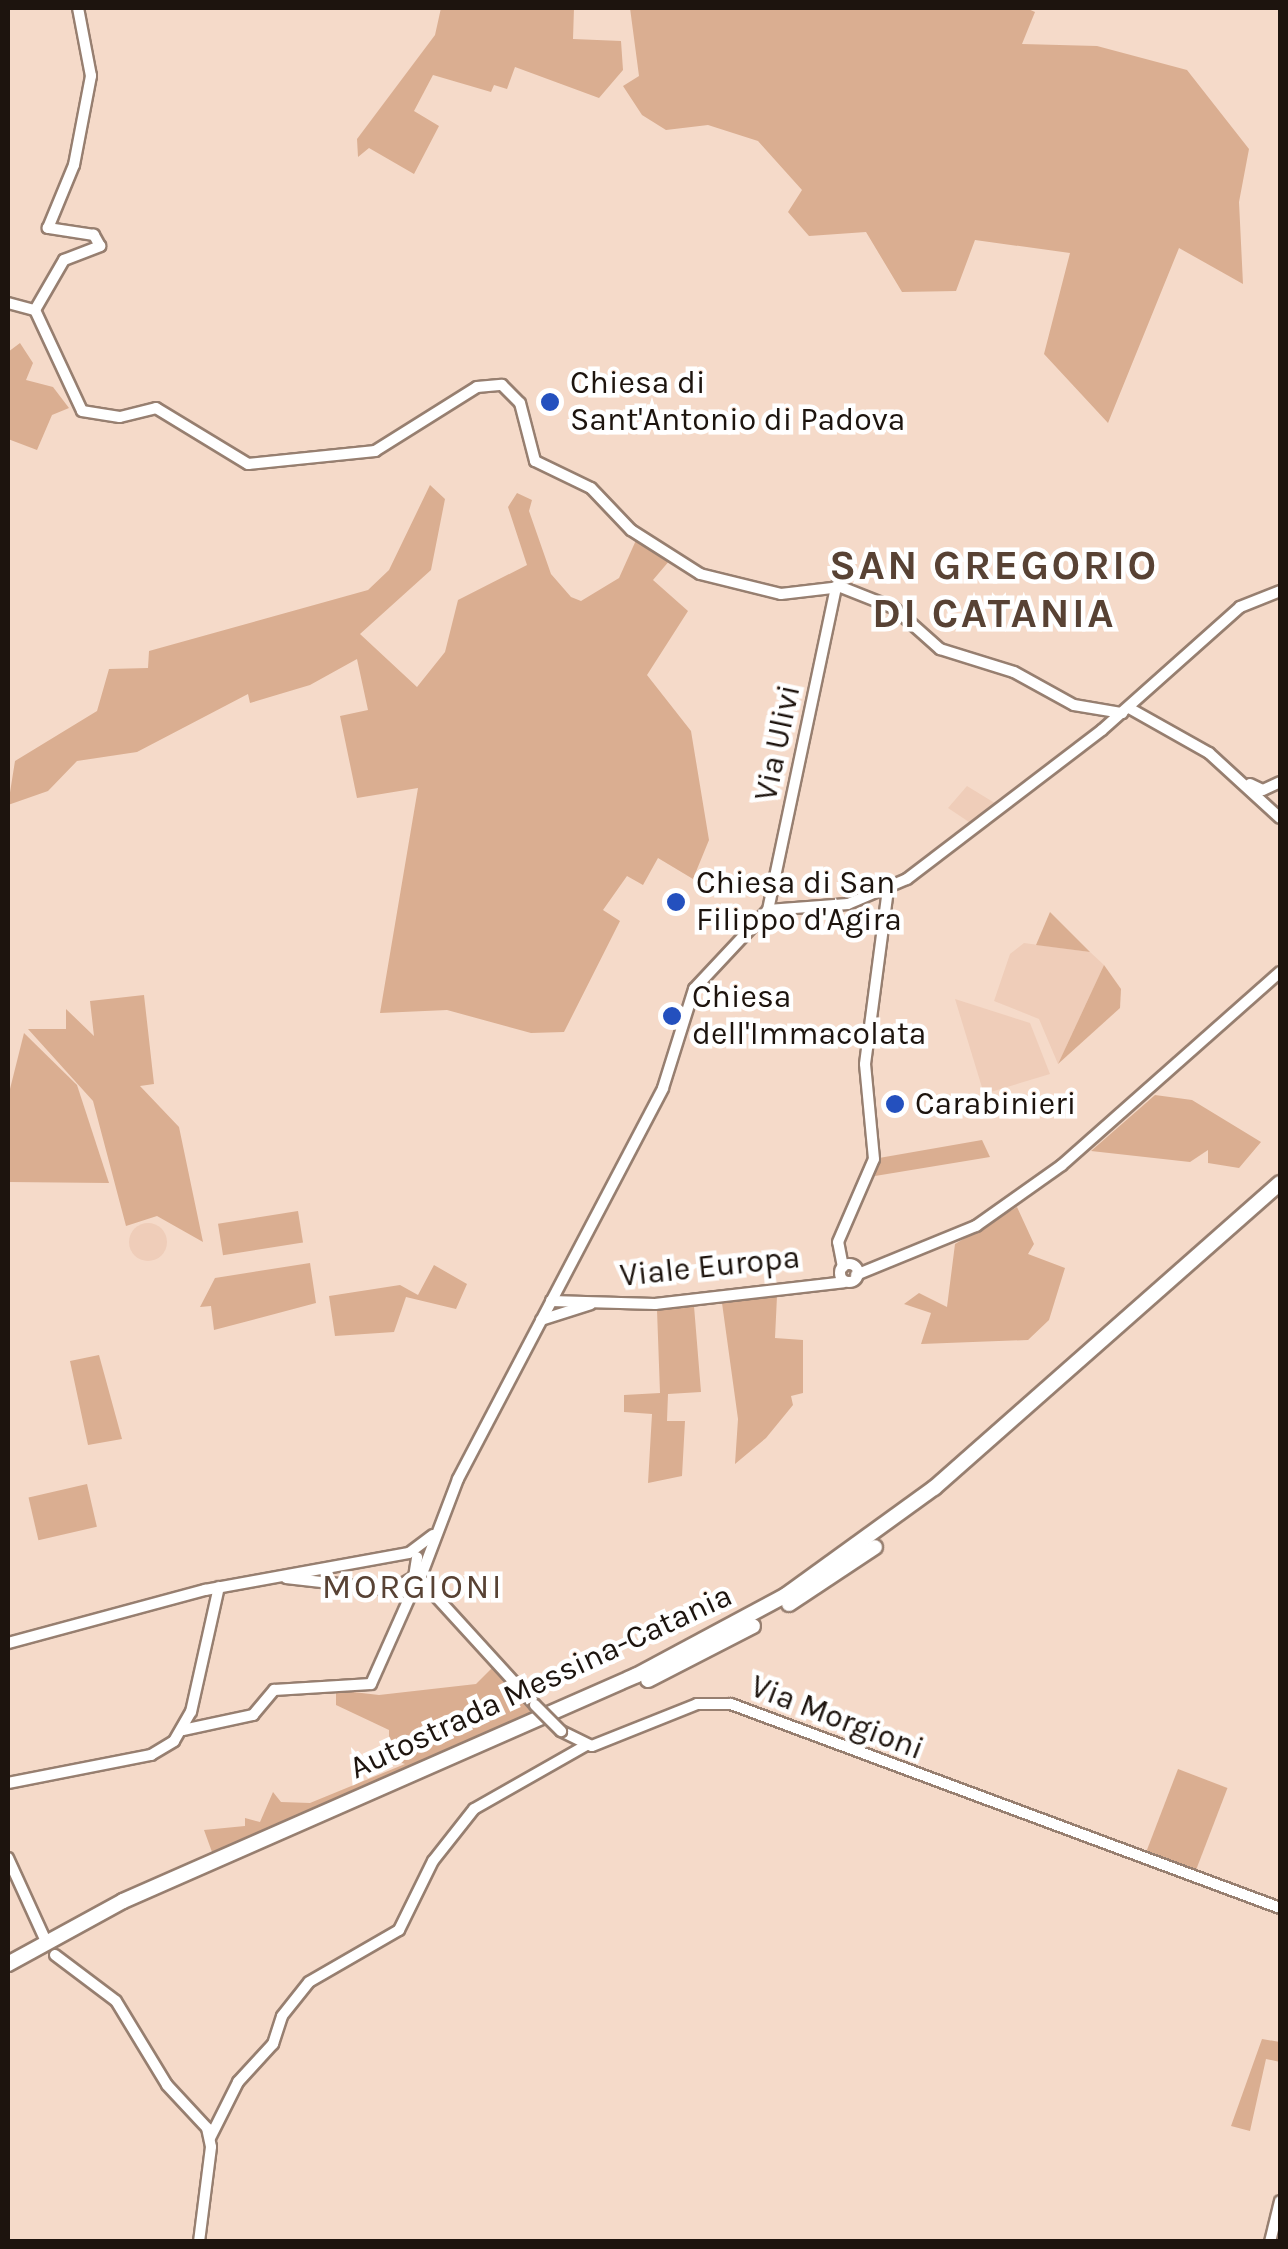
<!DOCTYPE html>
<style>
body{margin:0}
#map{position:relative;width:1288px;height:2249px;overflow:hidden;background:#f5dac9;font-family:Karla,sans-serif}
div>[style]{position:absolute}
.built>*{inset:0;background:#efcdb9}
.round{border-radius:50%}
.green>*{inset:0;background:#daae91;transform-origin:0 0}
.roads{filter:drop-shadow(2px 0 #977f70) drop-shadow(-2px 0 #977f70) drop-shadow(0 2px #977f70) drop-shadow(0 -2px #977f70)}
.secondary>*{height:10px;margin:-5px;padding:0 5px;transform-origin:5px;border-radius:5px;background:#fff}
.secondary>.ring{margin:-5px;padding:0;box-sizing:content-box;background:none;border:10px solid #fff;border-radius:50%}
.highway>*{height:14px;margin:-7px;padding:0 7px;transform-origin:7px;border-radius:7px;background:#fff}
.bridges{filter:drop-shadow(2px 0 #977f70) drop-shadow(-2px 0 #977f70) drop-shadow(0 2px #977f70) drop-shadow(0 -2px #977f70)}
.secondary-bridge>*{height:10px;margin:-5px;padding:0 5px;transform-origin:5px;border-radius:5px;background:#fff}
.dots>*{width:28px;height:28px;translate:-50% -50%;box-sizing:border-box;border:5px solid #fff;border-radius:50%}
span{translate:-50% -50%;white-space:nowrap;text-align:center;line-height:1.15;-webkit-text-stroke:9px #fff;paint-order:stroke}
.poi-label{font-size:32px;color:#1d140e}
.left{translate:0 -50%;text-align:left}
.street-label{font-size:32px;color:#1d140e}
.neighbourhood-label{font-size:35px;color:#584234;letter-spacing:2.5px}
.district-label{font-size:42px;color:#584234;font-weight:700;letter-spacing:2.5px}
.frame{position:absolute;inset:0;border:10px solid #1d140e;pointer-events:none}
</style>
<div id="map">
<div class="built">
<i style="clip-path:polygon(967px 786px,998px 805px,972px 824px,948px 808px)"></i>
<i style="clip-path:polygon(1024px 943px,1090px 952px,1104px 965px,1058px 1064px,1039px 1019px,994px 1001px,1010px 954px)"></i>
<i style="clip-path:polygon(955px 999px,1030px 1023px,1050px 1074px,984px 1094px)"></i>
<i class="round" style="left:129px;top:1223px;width:38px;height:38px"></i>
</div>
<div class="green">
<i style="clip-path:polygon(441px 8px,574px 8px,573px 39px,621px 41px,623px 70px,599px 98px,515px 67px,507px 89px,494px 85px,491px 92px,433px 75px,414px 111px,439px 126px,414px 174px,369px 148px,358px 157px,357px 139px,435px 35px)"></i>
<i style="clip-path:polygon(630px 8px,1026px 8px,1035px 12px,1022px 44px,1097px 46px,1187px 70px,1249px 149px,1239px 202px,1243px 284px,1179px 248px,1108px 423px,1044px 354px,1070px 253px,975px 240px,956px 291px,902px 292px,866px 232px,809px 236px,788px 212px,802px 190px,758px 141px,708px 125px,666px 130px,642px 115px,623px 86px,639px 76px)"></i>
<i style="clip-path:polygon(20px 343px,33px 363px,26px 380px,53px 387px,69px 408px,52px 415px,37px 450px,8px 439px,8px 352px)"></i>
<i style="clip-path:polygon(430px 485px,445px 499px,431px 570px,360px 634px,417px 687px,445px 652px,458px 600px,527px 565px,508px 507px,517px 493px,532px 500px,529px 511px,551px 574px,571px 597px,581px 601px,619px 578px,637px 538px,670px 560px,653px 580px,688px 611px,647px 675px,691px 731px,709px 840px,693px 879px,658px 858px,643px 885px,627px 876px,603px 910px,620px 921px,564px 1032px,531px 1033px,447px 1010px,380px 1013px,418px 788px,357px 798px,340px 716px,368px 710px,357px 659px,310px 685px,250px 703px,248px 694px,137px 752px,77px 761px,48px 791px,8px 805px,15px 761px,97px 711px,109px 669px,148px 668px,149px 651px,368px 590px,389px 570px)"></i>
<i style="clip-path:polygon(1050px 912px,1090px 952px,1036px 945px)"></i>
<i style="clip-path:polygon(1104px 965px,1121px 989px,1120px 1008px,1058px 1064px)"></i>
<i style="clip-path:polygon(144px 995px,154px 1084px,140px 1086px,179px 1127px,203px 1242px,157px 1216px,126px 1226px,93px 1101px,28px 1029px,66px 1029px,66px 1009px,94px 1036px,90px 1001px)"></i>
<i style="clip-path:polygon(24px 1033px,77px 1085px,109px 1183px,8px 1182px,8px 1097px)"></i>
<i style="clip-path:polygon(1155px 1095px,1192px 1100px,1261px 1142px,1239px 1168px,1208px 1163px,1208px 1150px,1190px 1162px,1091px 1151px)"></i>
<i style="clip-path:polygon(982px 1140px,990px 1157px,875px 1176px,879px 1158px)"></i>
<i style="clip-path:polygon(1017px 1207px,1034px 1244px,1028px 1254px,1065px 1268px,1049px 1320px,1028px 1340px,921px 1344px,931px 1313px,904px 1304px,919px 1293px,947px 1307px,955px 1244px)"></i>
<i style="left:298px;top:1211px;width:32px;height:81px;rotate:81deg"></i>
<i style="clip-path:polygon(310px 1263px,316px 1303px,214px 1330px,211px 1306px,200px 1307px,215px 1278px)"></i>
<i style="clip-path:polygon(434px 1265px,467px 1284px,456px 1309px,406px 1297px,394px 1332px,335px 1336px,329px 1296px,400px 1285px,418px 1295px)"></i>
<i style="clip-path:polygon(777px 1296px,775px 1338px,803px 1340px,803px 1393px,791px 1396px,793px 1405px,766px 1438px,735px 1464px,738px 1419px,722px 1303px)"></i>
<i style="clip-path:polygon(694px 1306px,701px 1392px,668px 1394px,667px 1421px,685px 1421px,682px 1476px,648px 1483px,652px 1414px,624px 1412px,624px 1395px,660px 1393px,657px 1310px)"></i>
<i style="clip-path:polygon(99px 1355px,122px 1439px,88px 1445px,70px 1361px)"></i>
<i style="left:87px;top:1484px;width:44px;height:60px;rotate:77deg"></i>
<i style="clip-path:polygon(492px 1668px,536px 1712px,212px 1852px,204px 1830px,245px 1826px,245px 1818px,260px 1822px,273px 1792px,281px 1802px,310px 1803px,405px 1764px,389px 1758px,389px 1730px,336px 1705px,336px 1690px,379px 1695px,476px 1684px)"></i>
<i style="left:1178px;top:1769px;width:53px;height:91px;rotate:21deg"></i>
<i style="clip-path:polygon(1262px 2039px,1280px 2042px,1280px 2062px,1266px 2059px,1250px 2131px,1231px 2126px)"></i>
</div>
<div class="roads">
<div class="secondary">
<i style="left:8px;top:303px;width:28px;rotate:15deg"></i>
<i style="left:35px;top:310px;width:111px;rotate:65deg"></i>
<i style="left:82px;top:411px;width:38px;rotate:9deg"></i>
<i style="left:120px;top:417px;width:37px;rotate:-14deg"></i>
<i style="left:156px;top:408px;width:108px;rotate:31.3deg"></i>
<i style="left:248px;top:464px;width:128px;rotate:-5.8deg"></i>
<i style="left:375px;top:451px;width:120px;rotate:-32.1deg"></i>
<i style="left:477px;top:387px;width:25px;rotate:-5deg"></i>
<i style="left:502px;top:385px;width:25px;rotate:45deg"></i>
<i style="left:520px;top:403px;width:60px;rotate:75.5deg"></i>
<i style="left:535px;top:461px;width:62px;rotate:25.7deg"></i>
<i style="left:591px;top:488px;width:58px;rotate:46.4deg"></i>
<i style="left:631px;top:530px;width:82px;rotate:32.5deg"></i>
<i style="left:700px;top:574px;width:83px;rotate:13.9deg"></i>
<i style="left:781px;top:594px;width:60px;rotate:-6.7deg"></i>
<i style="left:841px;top:587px;width:57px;rotate:21.6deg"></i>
<i style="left:894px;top:608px;width:62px;rotate:41.7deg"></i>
<i style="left:940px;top:649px;width:77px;rotate:17.3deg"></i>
<i style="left:1014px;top:672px;width:68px;rotate:28.8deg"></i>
<i style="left:1074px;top:705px;width:49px;rotate:9.5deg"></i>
<i style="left:35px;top:310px;width:58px;rotate:-59.9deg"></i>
<i style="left:64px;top:260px;width:39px;rotate:-21deg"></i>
<i style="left:100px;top:246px;width:13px;rotate:-119deg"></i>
<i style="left:94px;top:235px;width:47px;rotate:-171.3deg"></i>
<i style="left:48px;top:228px;width:68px;rotate:-67.6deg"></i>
<i style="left:74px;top:165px;width:91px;rotate:-79.2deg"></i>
<i style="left:91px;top:76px;width:69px;rotate:-100.8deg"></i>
<i style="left:1129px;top:708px;width:92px;rotate:29.4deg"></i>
<i style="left:1209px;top:753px;width:96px;rotate:42.5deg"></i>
<i style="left:1250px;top:784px;width:14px;rotate:25deg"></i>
<i style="left:1263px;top:790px;width:19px;rotate:-25deg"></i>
<i style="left:768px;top:910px;width:331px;rotate:-78.1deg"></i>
<i class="ring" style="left:840px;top:1264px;width:8px;height:8px"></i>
<i style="left:843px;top:1267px;width:25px;rotate:-101deg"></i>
<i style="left:838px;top:1242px;width:90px;rotate:-66.6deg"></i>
<i style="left:874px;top:1159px;width:95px;rotate:-95.4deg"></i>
<i style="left:865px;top:1064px;width:176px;rotate:-82.5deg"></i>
<i style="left:856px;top:1275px;width:130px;rotate:-22.2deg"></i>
<i style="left:976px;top:1226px;width:105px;rotate:-35.3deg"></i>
<i style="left:1062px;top:1165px;width:291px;rotate:-41.5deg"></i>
<i style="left:551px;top:1301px;width:104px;rotate:1.7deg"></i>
<i style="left:655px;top:1304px;width:190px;rotate:-6.6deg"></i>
<i style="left:541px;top:1320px;width:52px;rotate:-17.7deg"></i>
<i style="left:286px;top:1578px;width:133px;rotate:6.5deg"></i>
<i style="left:395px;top:1588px;width:22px;rotate:-30deg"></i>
<i style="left:414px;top:1577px;width:20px;rotate:-81deg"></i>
<i style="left:8px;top:1643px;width:204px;rotate:-15.1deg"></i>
<i style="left:205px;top:1590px;width:207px;rotate:-10.3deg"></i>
<i style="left:409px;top:1553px;width:30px;rotate:-37deg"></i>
<i style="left:535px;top:1705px;width:171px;rotate:-132.4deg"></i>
<i style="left:420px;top:1579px;width:107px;rotate:-69.2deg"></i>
<i style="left:458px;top:1479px;width:441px;rotate:-62.3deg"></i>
<i style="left:663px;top:1088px;width:104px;rotate:-72.6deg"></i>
<i style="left:694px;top:989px;width:108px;rotate:-46.9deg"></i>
<i style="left:768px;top:910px;width:80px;rotate:-4.3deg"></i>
<i style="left:848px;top:904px;width:64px;rotate:-23deg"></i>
<i style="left:907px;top:879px;width:245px;rotate:-37.4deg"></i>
<i style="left:1102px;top:730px;width:185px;rotate:-41.7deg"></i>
<i style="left:1240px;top:607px;width:43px;rotate:-21.8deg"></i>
<i style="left:183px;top:1730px;width:72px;rotate:-12.1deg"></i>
<i style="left:253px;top:1715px;width:33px;rotate:-50deg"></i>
<i style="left:274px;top:1690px;width:97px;rotate:-3.5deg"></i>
<i style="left:371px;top:1684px;width:101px;rotate:-66deg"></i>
<i style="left:561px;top:1731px;width:34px;rotate:26deg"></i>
<i style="left:592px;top:1746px;width:113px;rotate:-21.8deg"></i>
<i style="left:697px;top:1704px;width:34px"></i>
<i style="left:731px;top:1704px;width:586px;rotate:20.38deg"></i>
<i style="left:8px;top:1783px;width:146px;rotate:-11.1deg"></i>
<i style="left:151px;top:1755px;width:27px;rotate:-31deg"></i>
<i style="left:174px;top:1741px;width:34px;rotate:-60deg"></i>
<i style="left:191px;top:1712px;width:128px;rotate:-77.4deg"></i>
<i style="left:8px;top:1858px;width:87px;rotate:65.5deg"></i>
<i style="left:55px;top:1955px;width:76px;rotate:37deg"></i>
<i style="left:116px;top:2001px;width:98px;rotate:58.7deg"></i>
<i style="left:167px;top:2085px;width:59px;rotate:47.1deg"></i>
<i style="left:207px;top:2128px;width:19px;rotate:78deg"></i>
<i style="left:211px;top:2147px;width:96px;rotate:97.2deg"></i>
<i style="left:210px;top:2138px;width:63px;rotate:-63.4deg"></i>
<i style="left:238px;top:2082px;width:52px;rotate:-47.4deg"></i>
<i style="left:273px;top:2044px;width:29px;rotate:-72deg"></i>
<i style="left:282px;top:2016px;width:43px;rotate:-51.5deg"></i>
<i style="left:309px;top:1982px;width:104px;rotate:-30deg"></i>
<i style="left:399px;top:1930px;width:77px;rotate:-63.8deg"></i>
<i style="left:433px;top:1861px;width:66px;rotate:-51.7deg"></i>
<i style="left:474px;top:1809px;width:128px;rotate:-29.6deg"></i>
<i style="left:1270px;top:2242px;width:42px;rotate:-76.3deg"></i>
</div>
<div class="highway">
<i style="left:789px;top:1604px;width:103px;rotate:-33.5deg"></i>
<i style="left:648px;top:1680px;width:118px;rotate:-27.2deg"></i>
<i style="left:8px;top:1964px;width:131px;rotate:-28.7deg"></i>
<i style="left:123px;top:1901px;width:561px;rotate:-23.73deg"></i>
<i style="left:637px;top:1675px;width:169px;rotate:-28.2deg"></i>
<i style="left:786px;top:1595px;width:183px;rotate:-35.9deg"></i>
<i style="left:934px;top:1488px;width:461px;rotate:-41.4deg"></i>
</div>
</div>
<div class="bridges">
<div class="secondary-bridge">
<i style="left:535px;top:1705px;width:37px;rotate:45deg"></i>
</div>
</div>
<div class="dots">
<i style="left:550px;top:402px;background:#2450be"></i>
<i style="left:676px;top:902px;background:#2450be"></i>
<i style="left:672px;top:1016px;background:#2450be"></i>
<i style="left:895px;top:1104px;background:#2450be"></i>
</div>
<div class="poi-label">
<span class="left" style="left:570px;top:402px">Chiesa di<br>Sant'Antonio di Padova</span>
<span class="left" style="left:696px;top:902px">Chiesa di San<br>Filippo d'Agira</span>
<span class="left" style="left:692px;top:1016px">Chiesa<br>dell'Immacolata</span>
<span class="left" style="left:915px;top:1104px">Carabinieri</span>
</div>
<div class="street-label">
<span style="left:778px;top:743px;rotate:-78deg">Via Ulivi</span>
<span style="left:710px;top:1267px;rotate:-6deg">Viale Europa</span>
<span style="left:541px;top:1682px;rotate:-25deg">Autostrada Messina-Catania</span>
<span style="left:837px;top:1718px;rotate:21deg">Via Morgioni</span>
</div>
<div class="neighbourhood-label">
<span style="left:413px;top:1587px">MORGIONI</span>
</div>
<div class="district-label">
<span style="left:994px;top:589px">SAN GREGORIO<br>DI CATANIA</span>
</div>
<div class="frame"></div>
</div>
